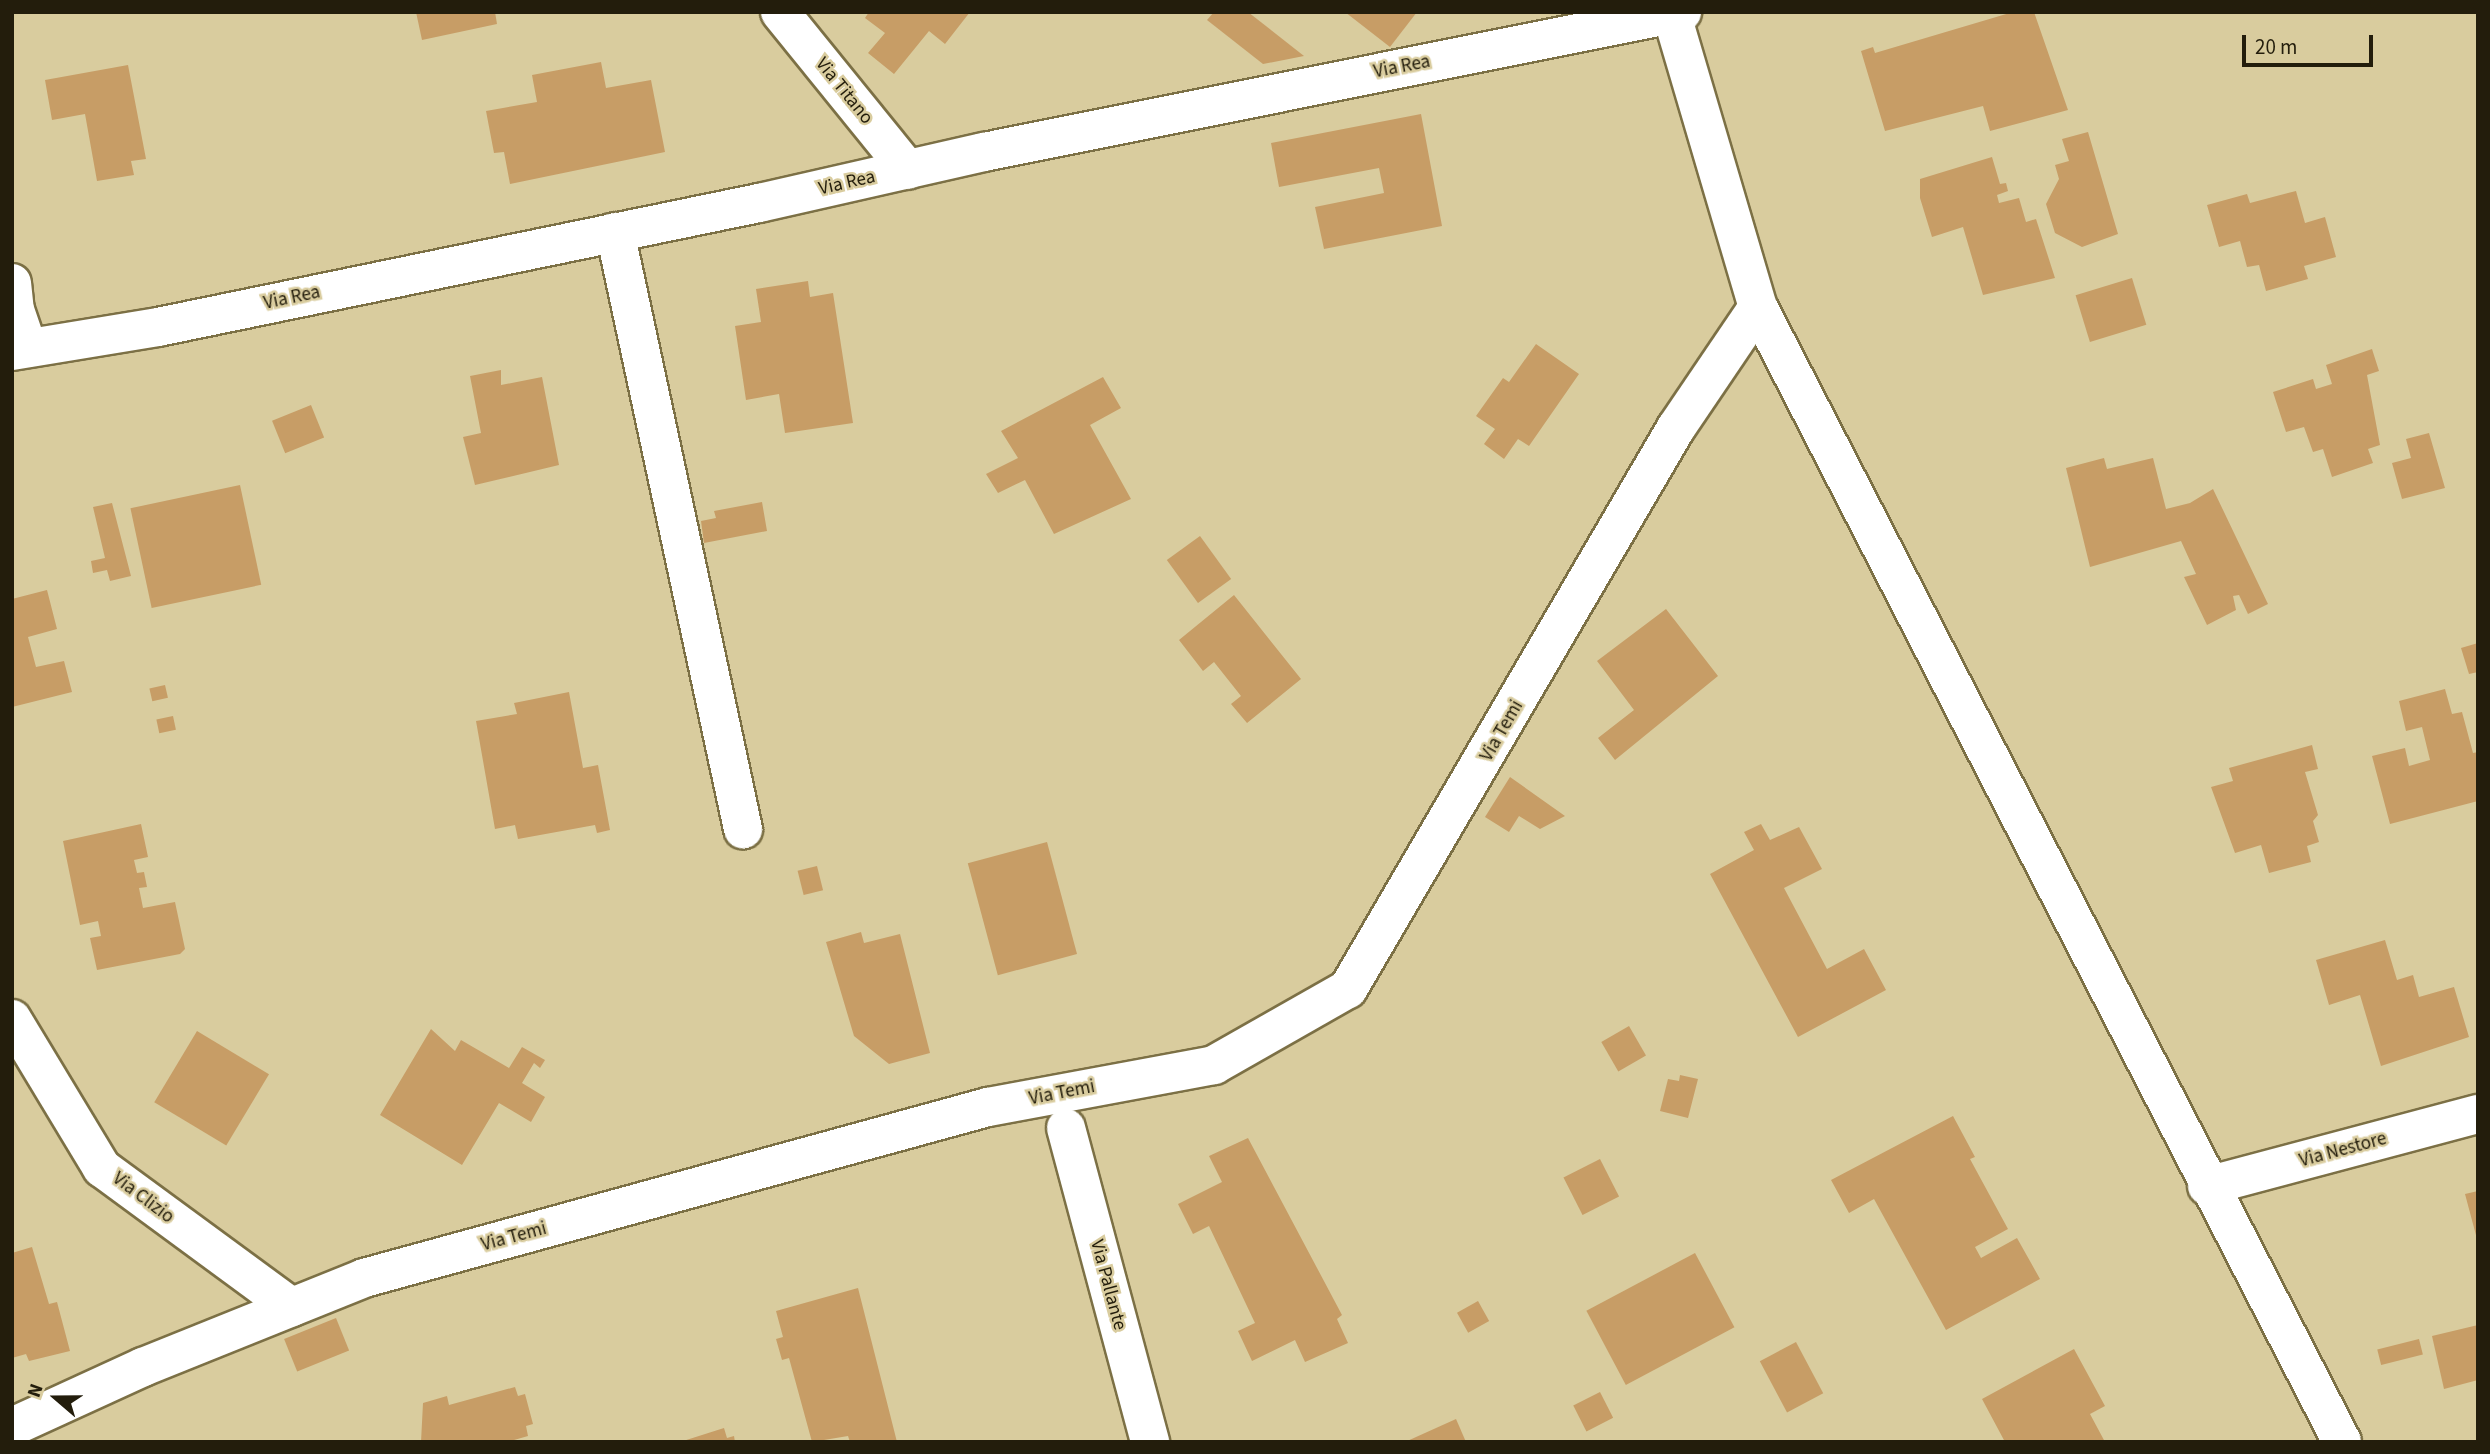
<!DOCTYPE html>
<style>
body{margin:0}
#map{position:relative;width:2490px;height:1454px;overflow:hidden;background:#d9cc9e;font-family:"Source Sans 3",sans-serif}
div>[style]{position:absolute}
.building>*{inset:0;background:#c79d66;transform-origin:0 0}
.roads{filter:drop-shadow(2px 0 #7c7045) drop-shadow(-2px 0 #7c7045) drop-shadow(0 2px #7c7045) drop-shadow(0 -2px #7c7045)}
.minor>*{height:38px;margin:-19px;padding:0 19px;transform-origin:19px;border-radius:19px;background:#fff}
span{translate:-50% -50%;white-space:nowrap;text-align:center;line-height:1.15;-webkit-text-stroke:5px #d9cc9e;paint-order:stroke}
.street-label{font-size:19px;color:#231d0c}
.frame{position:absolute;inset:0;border:14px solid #231d0c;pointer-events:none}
.north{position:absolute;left:21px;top:1363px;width:70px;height:70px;-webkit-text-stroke:5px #d9cc9e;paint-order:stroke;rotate:290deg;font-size:19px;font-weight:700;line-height:28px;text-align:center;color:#231d0c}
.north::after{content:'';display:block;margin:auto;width:24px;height:32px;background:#231d0c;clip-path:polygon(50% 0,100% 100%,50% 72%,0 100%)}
.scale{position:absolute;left:2242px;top:35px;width:131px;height:32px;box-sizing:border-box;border:4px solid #231d0c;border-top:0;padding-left:9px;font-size:21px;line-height:24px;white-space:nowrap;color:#231d0c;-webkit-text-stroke:5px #d9cc9e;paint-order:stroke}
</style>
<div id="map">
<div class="building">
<i style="clip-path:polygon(416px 12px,495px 12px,497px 24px,422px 40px)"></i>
<i style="clip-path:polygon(869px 12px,970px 12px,945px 44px,929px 31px,894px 74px,868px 53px,885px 33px,865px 18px)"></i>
<i style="clip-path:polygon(1214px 12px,1248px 12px,1304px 56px,1263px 64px,1207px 20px)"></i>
<i style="clip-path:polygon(1345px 12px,1417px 12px,1390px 47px)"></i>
<i style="clip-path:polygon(2013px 12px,2034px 12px,2068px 110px,1990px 131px,1983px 106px,1885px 131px,1861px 51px,1873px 47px,1875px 53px)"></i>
<i style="clip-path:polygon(601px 62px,606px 88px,651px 80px,665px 152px,510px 184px,504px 152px,494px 153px,486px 111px,537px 102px,532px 75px)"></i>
<i style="clip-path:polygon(128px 65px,146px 159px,131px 161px,134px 175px,97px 181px,85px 114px,52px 120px,45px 80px)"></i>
<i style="clip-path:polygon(1421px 114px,1442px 226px,1324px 249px,1315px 207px,1384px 193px,1379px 168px,1279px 187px,1271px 143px)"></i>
<i style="clip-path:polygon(2088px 132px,2118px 234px,2082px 247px,2055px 233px,2046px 204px,2059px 179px,2055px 165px,2069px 161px,2062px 139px)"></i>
<i style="clip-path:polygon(1992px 157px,2000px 184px,2006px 183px,2008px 191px,1997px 195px,1999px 203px,2019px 198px,2026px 222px,2036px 219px,2055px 278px,1983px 295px,1963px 227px,1932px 237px,1920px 198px,1920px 179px)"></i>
<i style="clip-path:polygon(2296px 191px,2305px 223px,2325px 217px,2336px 257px,2304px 266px,2308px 279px,2266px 291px,2259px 265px,2247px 267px,2240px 241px,2219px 247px,2207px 205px,2247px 194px,2250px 203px)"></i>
<i style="left:2132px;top:278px;width:49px;height:59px;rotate:73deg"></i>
<i style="clip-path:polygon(808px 281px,810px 297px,833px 293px,853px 423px,785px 433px,779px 394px,746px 400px,735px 326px,761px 322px,756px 289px)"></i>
<i style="clip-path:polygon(1536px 344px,1579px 374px,1529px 446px,1518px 439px,1504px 459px,1484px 444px,1495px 429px,1476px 416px,1503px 378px,1509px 382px)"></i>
<i style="clip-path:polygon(2372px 349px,2379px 371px,2367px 375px,2380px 445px,2368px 449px,2373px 463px,2332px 477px,2323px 449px,2313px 452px,2304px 427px,2286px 432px,2273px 392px,2313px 379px,2316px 389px,2332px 384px,2326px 365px)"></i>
<i style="clip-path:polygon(501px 370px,501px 385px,542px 377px,559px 465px,475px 485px,463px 437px,481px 433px,470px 376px)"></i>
<i style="clip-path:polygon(1103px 377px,1121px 408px,1090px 425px,1131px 499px,1054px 534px,1025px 480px,998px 493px,986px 474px,1018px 458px,1001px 431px)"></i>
<i style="left:311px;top:405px;width:35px;height:42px;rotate:68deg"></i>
<i style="clip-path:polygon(2429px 433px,2445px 488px,2402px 499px,2392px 463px,2411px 458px,2406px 439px)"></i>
<i style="clip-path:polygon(2104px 458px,2107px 469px,2153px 458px,2166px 509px,2190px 503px,2213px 489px,2268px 604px,2248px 614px,2239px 595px,2233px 596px,2236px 610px,2207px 625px,2184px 577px,2196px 574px,2181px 541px,2090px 567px,2066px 468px)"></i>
<i style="left:240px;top:485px;width:102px;height:112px;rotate:78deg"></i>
<i style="clip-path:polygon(762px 502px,767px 531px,704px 543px,701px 521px,716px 518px,714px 511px)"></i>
<i style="clip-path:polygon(112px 503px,131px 576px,110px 581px,107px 570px,93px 573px,91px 561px,105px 558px,93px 507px)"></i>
<i style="left:1200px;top:536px;width:53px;height:41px;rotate:54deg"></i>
<i style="clip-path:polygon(47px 590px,57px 629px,28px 637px,36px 667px,64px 661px,72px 692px,12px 707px,12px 599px)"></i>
<i style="clip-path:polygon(1234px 595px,1301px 679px,1247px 723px,1231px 704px,1241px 696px,1214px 662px,1203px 671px,1179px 640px)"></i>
<i style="clip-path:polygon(1666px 609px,1718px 676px,1615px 760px,1598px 738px,1634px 710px,1597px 661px)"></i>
<i style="clip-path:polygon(2478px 643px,2478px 672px,2469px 674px,2461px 648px)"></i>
<i style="left:165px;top:685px;width:13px;height:16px;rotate:77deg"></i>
<i style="clip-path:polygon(2445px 689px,2452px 714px,2462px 712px,2473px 753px,2478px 752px,2478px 801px,2390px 824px,2372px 756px,2405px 748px,2409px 766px,2430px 760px,2422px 727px,2406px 731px,2399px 701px)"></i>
<i style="clip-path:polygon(569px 692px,583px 768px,598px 765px,610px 830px,597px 833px,595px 825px,518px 839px,515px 825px,495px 829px,476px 721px,517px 714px,514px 703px)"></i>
<i style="left:173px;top:716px;width:14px;height:17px;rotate:78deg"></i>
<i style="clip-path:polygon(2312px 745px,2318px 769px,2305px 772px,2318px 815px,2313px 821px,2319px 842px,2307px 846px,2311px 862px,2269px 873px,2261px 845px,2235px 853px,2211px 787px,2233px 781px,2229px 768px)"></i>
<i style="clip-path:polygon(1510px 777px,1565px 816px,1540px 829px,1519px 816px,1509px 832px,1485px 817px)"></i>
<i style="clip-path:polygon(141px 824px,148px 857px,134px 860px,137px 873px,144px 872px,147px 887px,139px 888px,143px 908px,175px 902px,185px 949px,180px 954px,97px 970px,90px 938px,101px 936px,98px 921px,80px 925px,63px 841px)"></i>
<i style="clip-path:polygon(1761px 824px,1770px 840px,1799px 827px,1822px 869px,1784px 888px,1827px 969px,1864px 949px,1886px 990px,1798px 1037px,1710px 874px,1754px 850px,1744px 832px)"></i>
<i style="left:1047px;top:842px;width:116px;height:82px;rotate:75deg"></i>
<i style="left:817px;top:866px;width:25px;height:20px;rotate:76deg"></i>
<i style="clip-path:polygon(861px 932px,864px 943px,900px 934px,930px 1053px,889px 1064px,854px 1036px,826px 942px)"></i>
<i style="clip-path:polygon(2385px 940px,2397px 980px,2413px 975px,2419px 997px,2454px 987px,2469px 1037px,2381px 1066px,2360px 995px,2329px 1005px,2316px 960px)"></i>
<i style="left:1629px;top:1026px;width:34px;height:32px;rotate:60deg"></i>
<i style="clip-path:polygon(431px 1029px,455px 1051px,461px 1040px,509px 1068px,522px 1047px,545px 1060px,540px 1068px,534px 1063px,522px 1083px,545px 1097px,531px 1122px,499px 1103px,462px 1165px,380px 1115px)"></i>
<i style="left:197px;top:1031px;width:84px;height:83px;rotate:31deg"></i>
<i style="clip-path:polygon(1680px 1075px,1698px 1079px,1688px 1118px,1660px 1111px,1668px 1079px,1679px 1081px)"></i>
<i style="clip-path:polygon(1953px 1116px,1975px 1157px,1970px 1159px,2008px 1229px,1975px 1247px,1981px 1258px,2017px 1238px,2040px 1279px,1946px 1330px,1874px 1199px,1849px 1213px,1831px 1180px)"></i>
<i style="clip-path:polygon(1248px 1138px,1342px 1315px,1337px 1319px,1348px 1343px,1305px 1362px,1295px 1340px,1252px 1361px,1238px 1331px,1255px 1323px,1209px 1226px,1193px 1234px,1178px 1204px,1222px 1182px,1209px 1156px)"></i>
<i style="left:1600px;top:1159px;width:42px;height:41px;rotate:63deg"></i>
<i style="clip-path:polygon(2478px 1191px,2478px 1239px,2477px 1239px,2465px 1194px)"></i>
<i style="clip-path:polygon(32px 1247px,49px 1304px,57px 1302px,70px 1351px,29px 1361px,26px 1354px,12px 1358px,12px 1253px)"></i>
<i style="left:1695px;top:1253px;width:84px;height:123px;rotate:62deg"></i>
<i style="clip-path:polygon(858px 1288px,897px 1442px,850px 1442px,848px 1436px,812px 1442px,789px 1358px,782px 1360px,776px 1339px,783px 1337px,776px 1311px)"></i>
<i style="left:1478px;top:1301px;width:23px;height:24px;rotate:61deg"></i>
<i style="left:336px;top:1318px;width:35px;height:56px;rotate:68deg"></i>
<i style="clip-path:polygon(2478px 1325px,2478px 1380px,2444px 1389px,2432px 1336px)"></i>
<i style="left:2419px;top:1339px;width:16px;height:43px;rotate:76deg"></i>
<i style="left:1796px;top:1342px;width:58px;height:41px;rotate:62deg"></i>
<i style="clip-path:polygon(2074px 1349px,2105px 1406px,2090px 1414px,2105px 1442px,2005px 1442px,1982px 1399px)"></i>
<i style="clip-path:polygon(515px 1387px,518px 1396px,525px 1394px,533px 1424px,526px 1426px,528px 1436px,507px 1442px,421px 1442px,423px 1403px,447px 1396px,449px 1405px)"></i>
<i style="left:1600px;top:1392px;width:29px;height:30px;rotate:63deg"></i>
<i style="clip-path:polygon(1456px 1419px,1466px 1442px,1405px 1442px)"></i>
<i style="clip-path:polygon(724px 1428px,727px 1438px,734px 1436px,735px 1442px,680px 1442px)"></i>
</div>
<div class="roads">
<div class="minor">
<i style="left:780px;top:12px;width:203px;rotate:51deg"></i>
<i style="left:1671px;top:12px;width:308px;rotate:73.6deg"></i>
<i style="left:1758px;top:307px;width:1276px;rotate:62.77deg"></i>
<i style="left:615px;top:232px;width:611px;rotate:77.9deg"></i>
<i style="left:12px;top:283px;width:27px;rotate:84deg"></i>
<i style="left:15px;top:310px;width:40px;rotate:71.1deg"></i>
<i style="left:12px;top:351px;width:148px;rotate:-9.3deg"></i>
<i style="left:158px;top:327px;width:614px;rotate:-11.66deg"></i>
<i style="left:759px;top:203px;width:231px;rotate:-12.8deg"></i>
<i style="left:984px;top:152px;width:712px;rotate:-11.34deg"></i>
<i style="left:12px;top:1019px;width:174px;rotate:58.9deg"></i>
<i style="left:102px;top:1168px;width:235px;rotate:36.3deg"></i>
<i style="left:1066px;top:1128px;width:325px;rotate:75deg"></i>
<i style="left:2207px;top:1186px;width:280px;rotate:-14.9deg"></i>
<i style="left:12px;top:1427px;width:144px;rotate:-24.6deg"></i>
<i style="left:143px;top:1367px;width:238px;rotate:-21.9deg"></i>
<i style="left:364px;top:1278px;width:647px;rotate:-15.33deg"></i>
<i style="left:988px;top:1107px;width:230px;rotate:-10.5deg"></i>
<i style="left:1214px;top:1065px;width:154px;rotate:-29.6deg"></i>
<i style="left:1348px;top:989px;width:650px;rotate:-59.69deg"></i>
<i style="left:1676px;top:428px;width:146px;rotate:-55.9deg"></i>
</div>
</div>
<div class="street-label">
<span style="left:1402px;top:67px;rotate:-11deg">Via Rea</span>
<span style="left:844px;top:91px;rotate:51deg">Via Titano</span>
<span style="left:847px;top:183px;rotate:-13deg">Via Rea</span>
<span style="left:292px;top:298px;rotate:-12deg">Via Rea</span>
<span style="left:1502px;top:731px;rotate:-60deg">Via Temi</span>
<span style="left:1062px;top:1093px;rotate:-11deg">Via Temi</span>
<span style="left:2343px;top:1150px;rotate:-15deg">Via Nestore</span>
<span style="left:143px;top:1198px;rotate:37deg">Via Clizio</span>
<span style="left:514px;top:1237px;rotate:-15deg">Via Temi</span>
<span style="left:1108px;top:1285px;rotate:75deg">Via Pallante</span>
</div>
<div class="frame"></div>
<div class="north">N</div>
<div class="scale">20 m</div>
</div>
